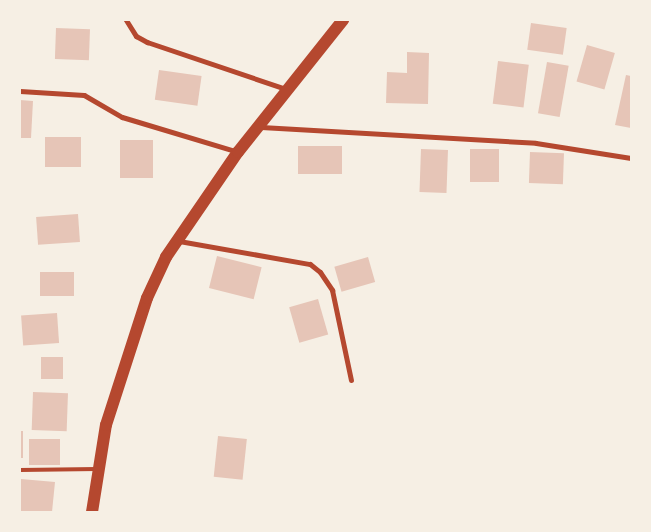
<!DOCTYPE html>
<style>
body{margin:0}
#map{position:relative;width:651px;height:532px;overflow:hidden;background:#f6efe4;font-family:"Archivo Narrow",sans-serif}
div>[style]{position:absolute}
.building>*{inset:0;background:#e6c5b7;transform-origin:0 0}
.service>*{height:4px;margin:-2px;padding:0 2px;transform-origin:2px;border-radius:2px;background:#b5482f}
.minor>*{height:5px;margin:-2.5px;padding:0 2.5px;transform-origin:2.5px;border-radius:2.5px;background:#b5482f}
.primary>*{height:12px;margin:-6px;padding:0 6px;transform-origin:6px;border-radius:6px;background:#b5482f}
span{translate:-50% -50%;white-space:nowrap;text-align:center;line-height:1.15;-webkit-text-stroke:4px #f6efe4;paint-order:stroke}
.frame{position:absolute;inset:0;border:21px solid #f6efe4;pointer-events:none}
</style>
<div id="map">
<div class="building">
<i style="left:531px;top:23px;width:36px;height:27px;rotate:8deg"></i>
<i style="left:56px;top:28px;width:34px;height:31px;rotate:2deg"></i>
<i style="left:587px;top:45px;width:29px;height:38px;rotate:16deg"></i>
<i style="clip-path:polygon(407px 52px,429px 53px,428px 104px,386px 103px,387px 72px,407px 73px)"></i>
<i style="left:498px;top:61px;width:31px;height:43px;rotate:7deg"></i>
<i style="left:547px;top:62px;width:22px;height:52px;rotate:10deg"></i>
<i style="left:159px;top:70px;width:43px;height:30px;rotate:8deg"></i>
<i style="clip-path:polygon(626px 75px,631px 76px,631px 128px,615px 125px)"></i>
<i style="clip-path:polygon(20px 100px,33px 101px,31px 138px,20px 138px)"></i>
<i style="left:45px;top:137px;width:36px;height:30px"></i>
<i style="left:120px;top:140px;width:33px;height:38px"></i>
<i style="left:298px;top:146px;width:44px;height:28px"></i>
<i style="left:421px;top:149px;width:27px;height:43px;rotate:2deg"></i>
<i style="left:470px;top:149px;width:29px;height:33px"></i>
<i style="left:530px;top:152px;width:34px;height:31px;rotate:2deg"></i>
<i style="left:78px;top:214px;width:28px;height:42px;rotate:86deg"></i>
<i style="left:217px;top:256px;width:46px;height:33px;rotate:14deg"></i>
<i style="left:368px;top:257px;width:26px;height:35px;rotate:74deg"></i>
<i style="left:74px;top:272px;width:24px;height:34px;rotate:90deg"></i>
<i style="left:318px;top:299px;width:37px;height:30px;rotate:74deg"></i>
<i style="left:57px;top:313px;width:30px;height:36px;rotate:86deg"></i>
<i style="left:41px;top:357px;width:22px;height:22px"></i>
<i style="left:33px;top:392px;width:35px;height:38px;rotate:2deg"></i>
<i style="left:20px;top:431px;width:3px;height:27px"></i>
<i style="left:218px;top:436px;width:29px;height:41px;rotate:6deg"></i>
<i style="left:29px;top:439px;width:31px;height:26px"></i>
<i style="clip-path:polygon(21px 479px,55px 482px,52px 512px,20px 512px)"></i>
</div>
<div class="service">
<i style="left:20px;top:470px;width:77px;rotate:-0.7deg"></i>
</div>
<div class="minor">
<i style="left:126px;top:20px;width:19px;rotate:58deg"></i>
<i style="left:136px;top:36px;width:13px;rotate:29deg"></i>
<i style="left:147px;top:42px;width:147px;rotate:18.7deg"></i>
<i style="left:20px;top:91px;width:64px;rotate:3.6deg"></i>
<i style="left:84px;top:95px;width:44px;rotate:30.1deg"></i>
<i style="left:122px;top:117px;width:121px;rotate:16.8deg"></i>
<i style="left:261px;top:127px;width:275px;rotate:3.3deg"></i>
<i style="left:536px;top:143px;width:96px;rotate:9deg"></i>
<i style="left:179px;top:241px;width:133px;rotate:10deg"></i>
<i style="left:310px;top:264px;width:13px;rotate:39deg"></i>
<i style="left:320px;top:272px;width:22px;rotate:56deg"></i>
<i style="left:332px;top:290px;width:92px;rotate:78.1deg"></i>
</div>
<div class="primary">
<i style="left:92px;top:512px;width:88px;rotate:-80.9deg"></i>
<i style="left:106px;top:425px;width:133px;rotate:-72.1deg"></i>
<i style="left:147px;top:298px;width:45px;rotate:-65.1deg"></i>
<i style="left:166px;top:257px;width:127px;rotate:-55.6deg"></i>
<i style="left:238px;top:152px;width:169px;rotate:-51.5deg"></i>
</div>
<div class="frame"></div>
</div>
